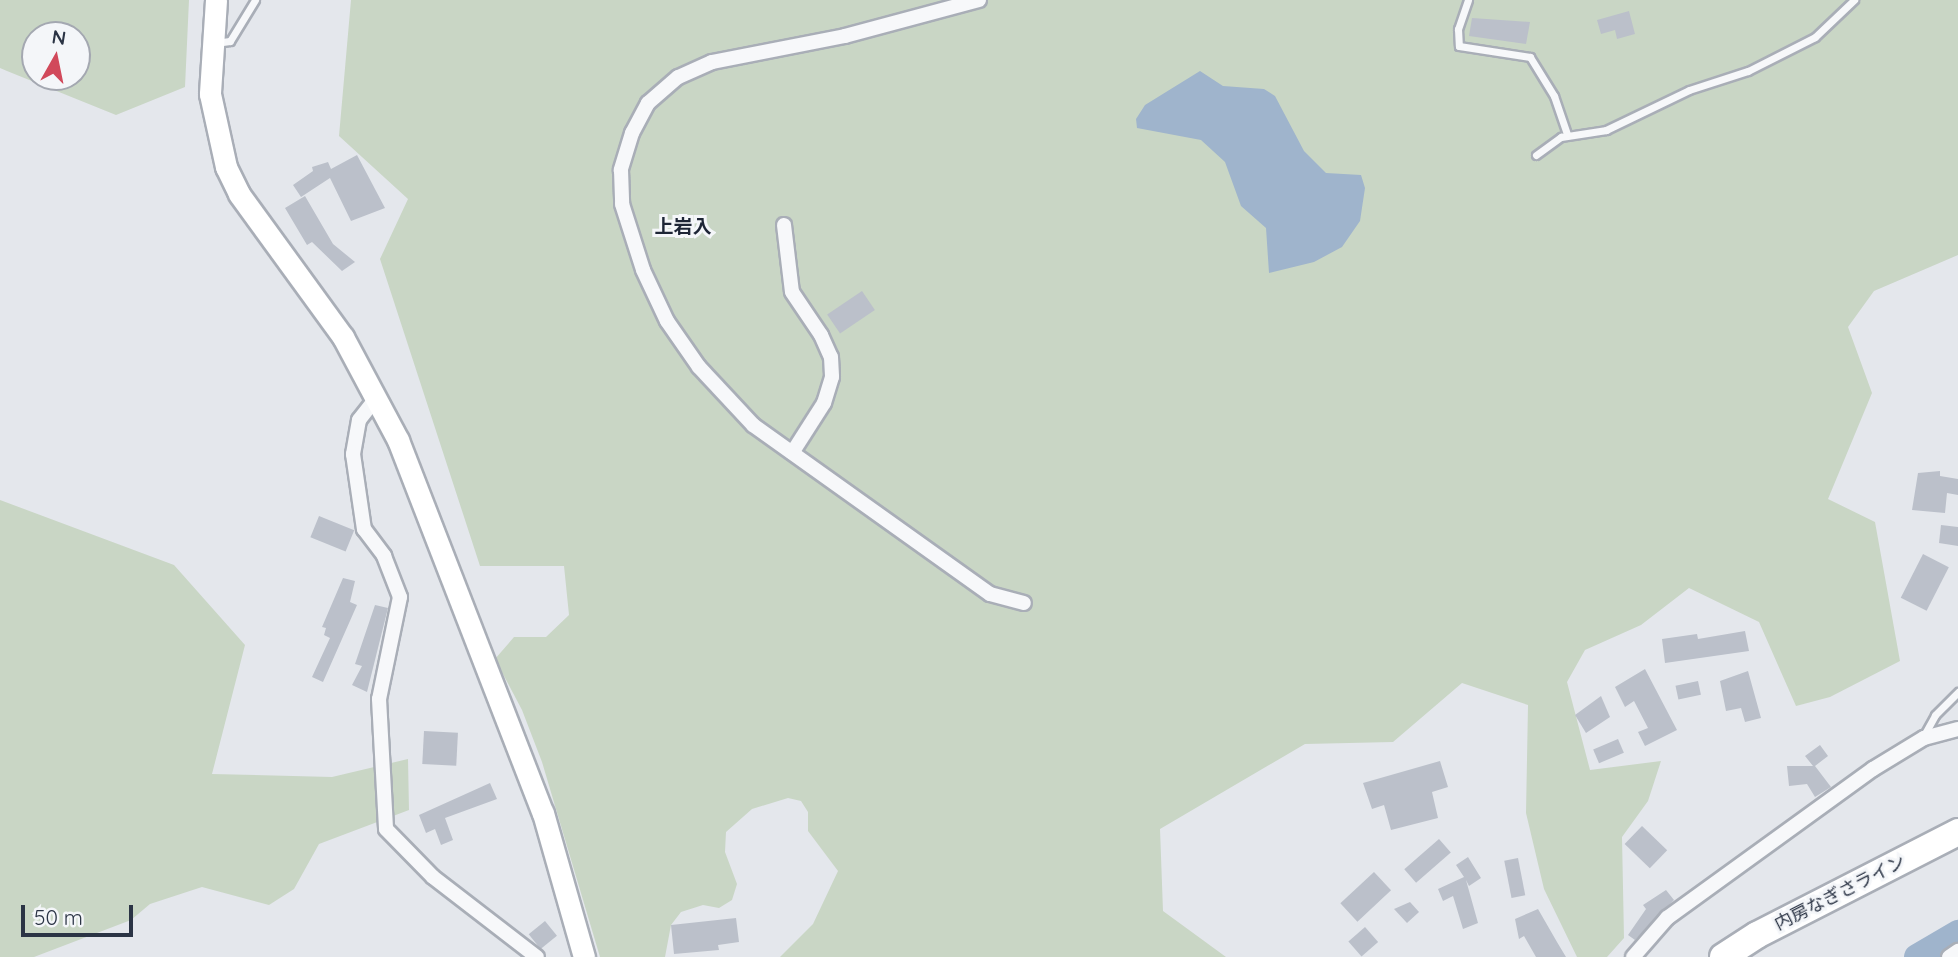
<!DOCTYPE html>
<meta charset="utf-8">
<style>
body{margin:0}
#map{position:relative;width:1958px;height:957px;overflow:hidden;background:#e4e7ec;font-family:Quicksand,"Noto Sans JP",sans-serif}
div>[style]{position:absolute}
.green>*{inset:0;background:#c9d6c5}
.water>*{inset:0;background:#9fb4cc}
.river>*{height:26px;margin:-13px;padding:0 13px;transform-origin:13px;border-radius:13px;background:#9fb4cc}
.building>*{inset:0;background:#bbc0ca;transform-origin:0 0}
.roads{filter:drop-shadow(2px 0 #a9aeb7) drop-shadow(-2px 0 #a9aeb7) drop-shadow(0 2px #a9aeb7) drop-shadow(0 -2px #a9aeb7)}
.lane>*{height:7px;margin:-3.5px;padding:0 3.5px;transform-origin:3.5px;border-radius:3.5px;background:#f7f8fa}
.street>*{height:14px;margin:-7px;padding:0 7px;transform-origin:7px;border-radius:7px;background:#f7f8fa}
.secondary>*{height:21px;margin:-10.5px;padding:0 10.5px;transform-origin:10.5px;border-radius:10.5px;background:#fff}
.highway>*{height:26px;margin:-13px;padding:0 13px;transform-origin:13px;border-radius:13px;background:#fff}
span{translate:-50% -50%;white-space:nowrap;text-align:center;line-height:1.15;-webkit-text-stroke:6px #f4f6f9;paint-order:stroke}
.street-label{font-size:18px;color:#2b3445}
.neighbourhood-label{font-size:19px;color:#1d2536;font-weight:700}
.north{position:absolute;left:21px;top:21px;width:70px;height:70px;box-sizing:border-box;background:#f4f6f9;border:2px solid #a4a8b1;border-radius:50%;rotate:9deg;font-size:19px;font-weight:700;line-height:28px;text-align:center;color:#2b3445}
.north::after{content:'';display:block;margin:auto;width:24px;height:32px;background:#d1495b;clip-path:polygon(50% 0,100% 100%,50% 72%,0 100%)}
.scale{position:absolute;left:21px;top:905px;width:112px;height:32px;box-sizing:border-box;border:4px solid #2b3445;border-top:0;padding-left:9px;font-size:21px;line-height:24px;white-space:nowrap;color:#2b3445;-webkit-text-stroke:5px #f4f6f9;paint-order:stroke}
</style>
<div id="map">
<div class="green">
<i style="clip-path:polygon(evenodd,0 0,189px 0,185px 87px,116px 115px,7px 71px,0 68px,0 0,35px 35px,77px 35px,77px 77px,35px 77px,35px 35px)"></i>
<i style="clip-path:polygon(351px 0,1958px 0,1958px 255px,1874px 291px,1848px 327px,1872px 393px,1828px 499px,1875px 522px,1900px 661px,1830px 697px,1796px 706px,1759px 622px,1689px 588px,1641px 625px,1585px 650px,1567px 682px,1590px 770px,1661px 761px,1648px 801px,1622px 837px,1624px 938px,1607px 957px,1577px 957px,1544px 889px,1526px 813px,1528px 705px,1462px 683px,1393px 742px,1305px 744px,1160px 829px,1163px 911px,1226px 957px,780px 957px,813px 924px,838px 871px,808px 831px,808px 812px,801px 801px,788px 798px,752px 809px,726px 832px,725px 852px,737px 884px,732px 900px,719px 908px,703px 905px,681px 912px,671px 925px,665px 957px,600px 957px,542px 762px,522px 710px,495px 659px,514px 637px,546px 637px,569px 615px,564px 566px,480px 566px,380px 259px,408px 199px,339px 136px)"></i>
<i style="clip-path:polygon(0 500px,174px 565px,245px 645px,212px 774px,332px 777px,408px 759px,409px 810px,319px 844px,294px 889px,269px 905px,202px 887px,150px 904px,131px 920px,34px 957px,0 957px)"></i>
</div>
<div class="water">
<i style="clip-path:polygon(1200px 71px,1223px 86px,1264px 89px,1275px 96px,1304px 151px,1326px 173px,1361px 175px,1365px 188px,1360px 221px,1342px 247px,1314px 262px,1269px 273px,1266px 228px,1241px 206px,1225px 162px,1201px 140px,1137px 128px,1136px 119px,1145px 105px)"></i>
</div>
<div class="river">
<i style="left:1917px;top:957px;width:48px;rotate:-30.3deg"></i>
</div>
<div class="building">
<i style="clip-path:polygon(1629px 11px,1635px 34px,1617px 39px,1615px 30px,1601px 34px,1597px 20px)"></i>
<i style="clip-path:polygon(1472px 18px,1530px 22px,1526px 44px,1469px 36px)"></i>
<i style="clip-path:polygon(357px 155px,385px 208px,351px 221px,330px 178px,301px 197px,293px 185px,313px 171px,312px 167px,328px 162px,331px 169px)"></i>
<i style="clip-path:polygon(305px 196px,333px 244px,355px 262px,342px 271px,312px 242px,307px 245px,285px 208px)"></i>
<i style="left:862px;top:291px;width:23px;height:42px;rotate:56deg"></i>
<i style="clip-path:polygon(1940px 471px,1940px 476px,1958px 479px,1958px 495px,1947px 493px,1945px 513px,1912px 510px,1918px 473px)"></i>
<i style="left:319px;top:516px;width:38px;height:23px;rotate:22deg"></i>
<i style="clip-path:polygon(1941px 525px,1958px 527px,1958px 546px,1939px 543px)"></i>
<i style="left:1923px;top:554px;width:29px;height:49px;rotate:27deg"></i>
<i style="clip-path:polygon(343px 578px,355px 581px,350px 602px,357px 605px,323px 682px,312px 677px,330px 638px,324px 635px,326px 628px,322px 627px)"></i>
<i style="clip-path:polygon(375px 605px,388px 608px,367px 692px,352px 685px,362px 666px,355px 664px)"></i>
<i style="clip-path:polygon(1745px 631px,1749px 651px,1665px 663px,1662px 639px,1697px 634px,1698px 639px)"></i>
<i style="clip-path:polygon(1645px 669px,1677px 730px,1645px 746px,1638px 732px,1648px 728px,1634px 701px,1625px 707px,1615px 687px)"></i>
<i style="clip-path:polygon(1748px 671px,1761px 718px,1745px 722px,1741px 708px,1726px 711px,1720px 681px)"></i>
<i style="left:1698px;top:681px;width:14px;height:23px;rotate:78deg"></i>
<i style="clip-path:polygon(1601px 696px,1610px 717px,1586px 733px,1575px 715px)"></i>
<i style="left:424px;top:731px;width:34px;height:33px;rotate:3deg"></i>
<i style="left:1618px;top:739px;width:15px;height:27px;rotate:67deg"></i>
<i style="clip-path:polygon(1820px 745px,1828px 756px,1815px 766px,1831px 787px,1815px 797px,1807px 784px,1789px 786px,1787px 766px,1813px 766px,1805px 756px)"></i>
<i style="clip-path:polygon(1440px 761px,1448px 787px,1432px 792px,1438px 818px,1391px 830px,1384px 805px,1372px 809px,1363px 783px)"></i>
<i style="clip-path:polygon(490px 783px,497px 799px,445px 818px,453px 840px,441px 845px,435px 829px,426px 833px,419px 815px)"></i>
<i style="left:1642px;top:826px;width:35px;height:25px;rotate:44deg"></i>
<i style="left:1439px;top:839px;width:18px;height:46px;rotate:49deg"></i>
<i style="clip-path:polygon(1468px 857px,1481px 878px,1469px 886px,1466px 880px,1478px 923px,1463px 929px,1453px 896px,1443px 901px,1438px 889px,1464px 877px,1456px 865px)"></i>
<i style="left:1518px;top:858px;width:38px;height:14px;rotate:79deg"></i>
<i style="left:1374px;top:872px;width:25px;height:46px;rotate:47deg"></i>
<i style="clip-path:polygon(1666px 890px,1674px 900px,1635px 940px,1628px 935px,1646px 909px,1643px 905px)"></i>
<i style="clip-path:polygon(1410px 902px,1419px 912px,1407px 923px,1394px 909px)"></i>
<i style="clip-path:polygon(1538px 909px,1557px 942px,1566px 957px,1536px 957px,1524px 936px,1519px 939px,1515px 919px)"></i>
<i style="clip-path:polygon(736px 918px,739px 942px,718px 945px,719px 950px,674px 954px,671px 925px)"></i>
<i style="left:545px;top:921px;width:19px;height:21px;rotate:51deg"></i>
<i style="left:1365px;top:927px;width:20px;height:22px;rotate:49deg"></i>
</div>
<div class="roads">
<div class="lane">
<i style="left:1468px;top:0;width:31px;rotate:109deg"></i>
<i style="left:1458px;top:29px;width:17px;rotate:87deg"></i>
<i style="left:1459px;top:46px;width:72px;rotate:8.8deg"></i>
<i style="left:1530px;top:57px;width:46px;rotate:58.4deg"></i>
<i style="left:1554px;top:96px;width:40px;rotate:71.1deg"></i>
<i style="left:215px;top:43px;width:15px;rotate:-8deg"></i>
<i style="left:230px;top:41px;width:48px;rotate:-58.6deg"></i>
<i style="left:1536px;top:155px;width:31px;rotate:-36deg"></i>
<i style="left:1561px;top:137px;width:46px;rotate:-8.8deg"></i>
<i style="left:1606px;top:130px;width:92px;rotate:-25.7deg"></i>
<i style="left:1689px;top:90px;width:62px;rotate:-17.9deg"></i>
<i style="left:1748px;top:71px;width:75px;rotate:-26.9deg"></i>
<i style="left:1815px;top:37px;width:54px;rotate:-43.5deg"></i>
<i style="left:1923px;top:737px;width:25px;rotate:-61deg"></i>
<i style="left:1935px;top:715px;width:33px;rotate:-45deg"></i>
</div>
<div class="street">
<i style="left:979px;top:0;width:139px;rotate:165deg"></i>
<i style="left:845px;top:36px;width:136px;rotate:168.9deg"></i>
<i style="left:712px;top:62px;width:37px;rotate:156deg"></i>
<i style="left:678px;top:77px;width:40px;rotate:139deg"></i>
<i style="left:648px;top:103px;width:34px;rotate:118deg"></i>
<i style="left:632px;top:133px;width:39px;rotate:107deg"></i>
<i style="left:621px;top:170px;width:34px;rotate:88deg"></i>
<i style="left:622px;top:204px;width:69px;rotate:72.3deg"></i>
<i style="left:643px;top:270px;width:56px;rotate:64.8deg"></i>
<i style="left:667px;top:321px;width:56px;rotate:55.2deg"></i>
<i style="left:699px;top:367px;width:79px;rotate:47deg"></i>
<i style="left:753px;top:425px;width:291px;rotate:35.5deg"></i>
<i style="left:990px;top:594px;width:35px;rotate:15deg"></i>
<i style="left:784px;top:225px;width:67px;rotate:83.2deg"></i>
<i style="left:792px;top:292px;width:52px;rotate:56deg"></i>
<i style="left:821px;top:335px;width:24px;rotate:66deg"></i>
<i style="left:831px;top:357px;width:20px;rotate:87deg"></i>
<i style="left:832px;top:377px;width:27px;rotate:107deg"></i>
<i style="left:824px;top:403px;width:59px;rotate:122.6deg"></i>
<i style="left:377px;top:397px;width:29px;rotate:128deg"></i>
<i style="left:359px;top:420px;width:35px;rotate:100deg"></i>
<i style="left:353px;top:454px;width:76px;rotate:81.7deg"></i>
<i style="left:364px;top:529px;width:34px;rotate:53deg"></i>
<i style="left:384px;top:556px;width:44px;rotate:68.7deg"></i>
<i style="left:400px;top:597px;width:104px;rotate:101.6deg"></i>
<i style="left:379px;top:699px;width:130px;rotate:86.9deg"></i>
<i style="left:386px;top:829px;width:67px;rotate:45.6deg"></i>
<i style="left:433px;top:877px;width:131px;rotate:37.6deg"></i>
<i style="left:1633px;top:957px;width:52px;rotate:-48.9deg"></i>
<i style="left:1667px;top:918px;width:254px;rotate:-35.9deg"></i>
<i style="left:1873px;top:769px;width:60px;rotate:-31.3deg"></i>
<i style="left:1924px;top:738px;width:35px;rotate:-15deg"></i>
<i style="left:1949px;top:957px;width:11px;rotate:-34deg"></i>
</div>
<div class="secondary">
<i style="left:216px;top:0;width:94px;rotate:93.7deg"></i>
<i style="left:210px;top:94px;width:75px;rotate:77.6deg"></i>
<i style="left:226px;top:167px;width:30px;rotate:64deg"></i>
<i style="left:239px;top:194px;width:177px;rotate:54deg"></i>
<i style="left:343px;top:337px;width:117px;rotate:61.9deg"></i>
<i style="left:398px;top:440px;width:400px;rotate:68.8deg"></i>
<i style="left:543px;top:813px;width:150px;rotate:74.1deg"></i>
</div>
<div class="highway">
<i style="left:1723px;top:957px;width:40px;rotate:-32.9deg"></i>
<i style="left:1757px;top:935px;width:226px;rotate:-27.1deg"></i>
</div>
</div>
<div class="street-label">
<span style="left:1840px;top:893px;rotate:-27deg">内房なぎさライン</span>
</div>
<div class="neighbourhood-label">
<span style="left:683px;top:227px">上岩入</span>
</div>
<div class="north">N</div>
<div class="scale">50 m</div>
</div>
